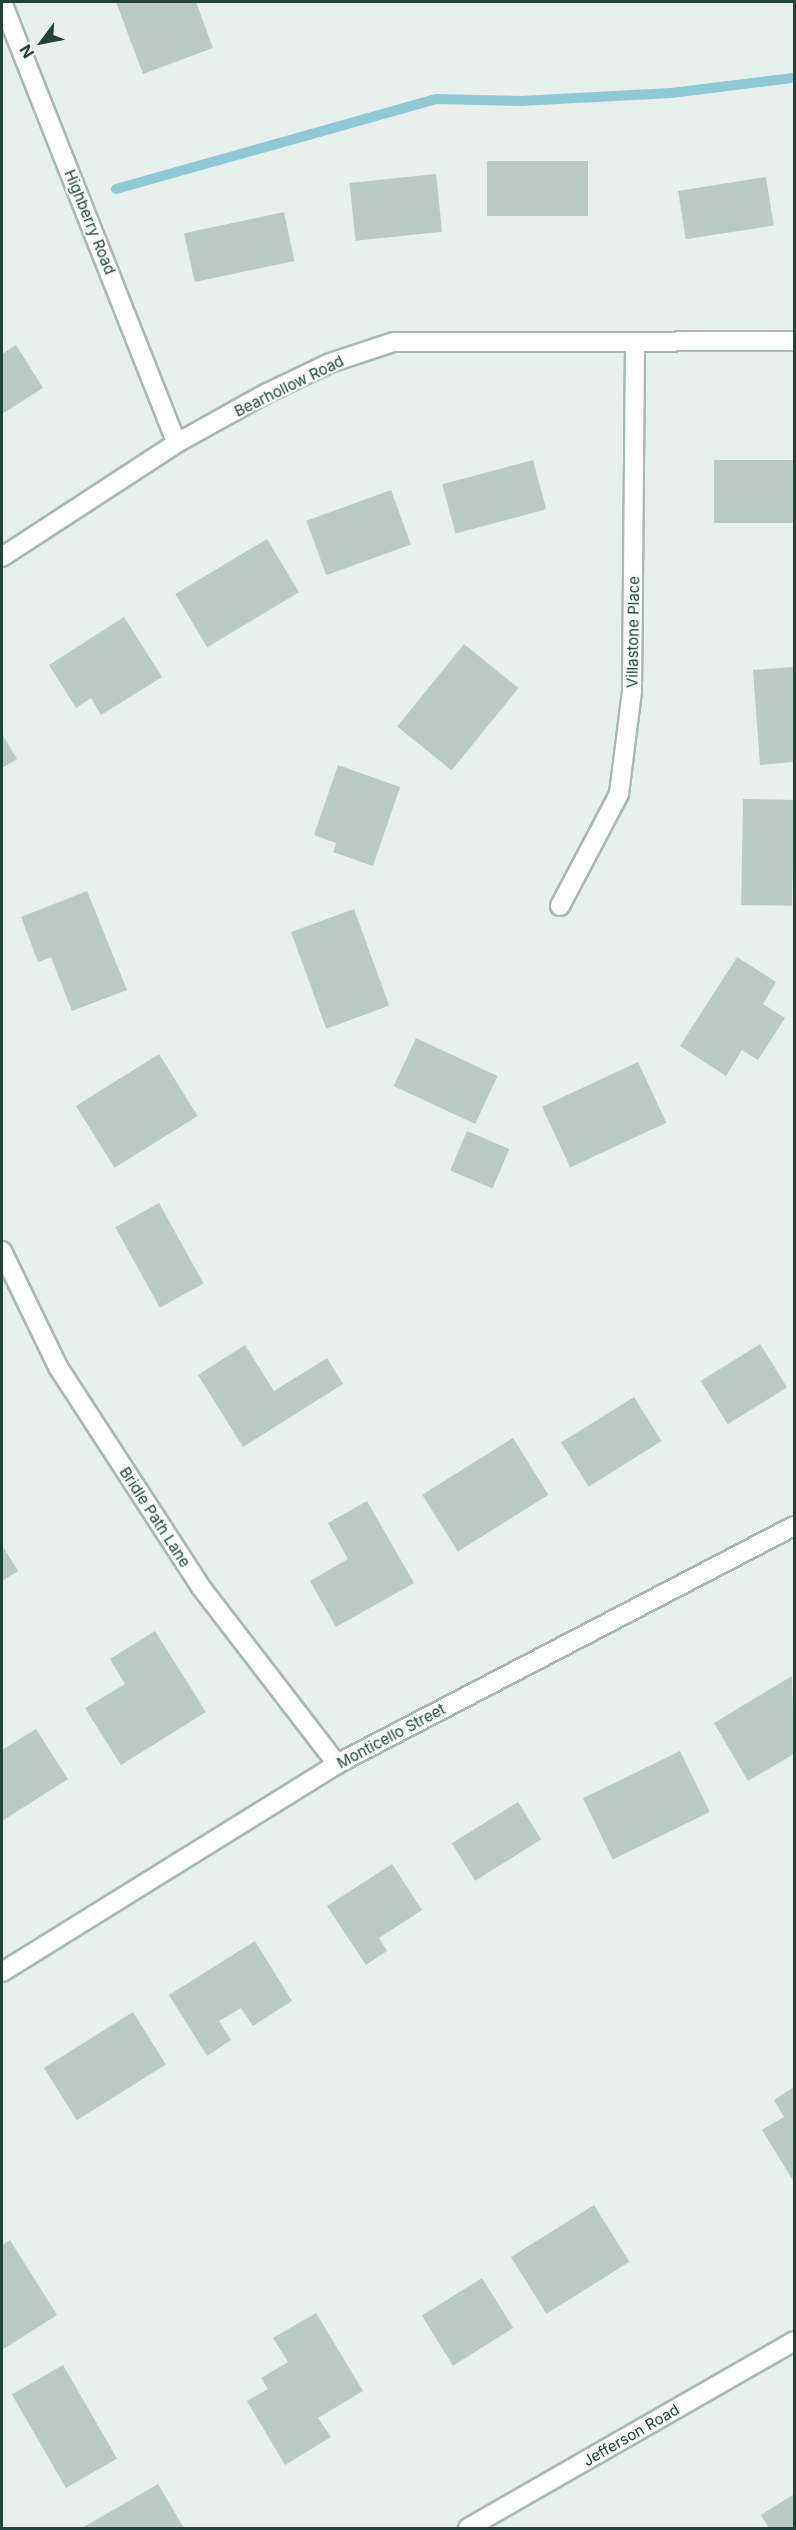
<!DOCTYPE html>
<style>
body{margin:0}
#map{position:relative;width:796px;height:2530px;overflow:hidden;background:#e6efeb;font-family:Inter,sans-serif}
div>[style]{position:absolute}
.stream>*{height:10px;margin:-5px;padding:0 5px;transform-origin:5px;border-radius:5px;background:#8ec9d4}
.building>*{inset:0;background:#bbcac4;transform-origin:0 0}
.roads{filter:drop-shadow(2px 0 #a8b8b2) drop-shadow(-2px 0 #a8b8b2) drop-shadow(0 2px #a8b8b2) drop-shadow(0 -2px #a8b8b2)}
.minor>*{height:18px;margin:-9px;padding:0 9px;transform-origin:9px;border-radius:9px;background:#fff}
.tertiary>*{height:18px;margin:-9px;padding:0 9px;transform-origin:9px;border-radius:9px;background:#fff}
span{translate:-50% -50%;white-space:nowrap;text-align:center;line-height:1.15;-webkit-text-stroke:4.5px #f7fbf9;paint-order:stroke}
.street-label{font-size:15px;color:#24423a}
.frame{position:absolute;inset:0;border:3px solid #24423a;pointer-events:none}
.north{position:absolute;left:12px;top:12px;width:60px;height:60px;-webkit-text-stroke:4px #f7fbf9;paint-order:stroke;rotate:238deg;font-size:16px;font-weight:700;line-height:24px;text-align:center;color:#24423a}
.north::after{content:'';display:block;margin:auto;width:21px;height:27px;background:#24423a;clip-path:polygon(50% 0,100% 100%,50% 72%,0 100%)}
</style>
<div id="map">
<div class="stream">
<i style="left:116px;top:189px;width:333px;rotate:-15.7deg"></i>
<i style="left:437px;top:99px;width:84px;rotate:1.4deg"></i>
<i style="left:521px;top:101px;width:150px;rotate:-3.1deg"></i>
<i style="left:671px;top:93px;width:124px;rotate:-7deg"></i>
</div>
<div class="building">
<i style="clip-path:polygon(116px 2px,196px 2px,213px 48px,143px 74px)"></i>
<i style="left:588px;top:161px;width:55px;height:101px;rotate:90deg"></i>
<i style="left:436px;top:174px;width:58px;height:87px;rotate:84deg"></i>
<i style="left:766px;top:177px;width:49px;height:89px;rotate:81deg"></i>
<i style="left:284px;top:212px;width:50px;height:102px;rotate:78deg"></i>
<i style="clip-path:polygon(16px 345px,43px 388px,2px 414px,2px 354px)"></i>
<i style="left:533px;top:460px;width:51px;height:94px;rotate:75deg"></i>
<i style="left:794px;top:460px;width:63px;height:80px;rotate:90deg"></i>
<i style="left:391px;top:490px;width:58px;height:90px;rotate:70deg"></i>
<i style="left:267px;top:539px;width:62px;height:107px;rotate:59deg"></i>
<i style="clip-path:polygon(124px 617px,162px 677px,101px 715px,91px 698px,76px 708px,49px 665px)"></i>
<i style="left:464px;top:644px;width:70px;height:106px;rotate:39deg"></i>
<i style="clip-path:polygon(794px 667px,794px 762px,760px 765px,753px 670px)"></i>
<i style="clip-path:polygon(2px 734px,17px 759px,2px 768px)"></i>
<i style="clip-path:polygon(338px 765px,400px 787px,373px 866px,333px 852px,336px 843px,314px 835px)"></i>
<i style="left:743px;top:799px;width:51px;height:106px;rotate:1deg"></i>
<i style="clip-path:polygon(87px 891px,127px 990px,72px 1011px,51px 957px,38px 962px,21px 917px)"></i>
<i style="left:354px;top:909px;width:103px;height:67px;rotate:70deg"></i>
<i style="clip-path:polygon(737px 957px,776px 982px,763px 1004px,785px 1018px,758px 1060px,742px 1050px,726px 1076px,680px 1046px)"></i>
<i style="left:416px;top:1038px;width:90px;height:53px;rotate:25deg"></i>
<i style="left:159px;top:1054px;width:73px;height:98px;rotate:58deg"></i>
<i style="left:638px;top:1062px;width:67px;height:106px;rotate:65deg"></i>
<i style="left:467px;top:1131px;width:46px;height:43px;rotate:23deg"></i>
<i style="left:159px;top:1203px;width:92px;height:50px;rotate:61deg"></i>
<i style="left:760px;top:1344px;width:51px;height:70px;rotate:58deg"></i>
<i style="clip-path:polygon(245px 1345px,274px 1391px,327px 1358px,343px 1384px,243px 1447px,198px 1375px)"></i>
<i style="left:634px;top:1397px;width:52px;height:86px;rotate:58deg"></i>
<i style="left:513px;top:1438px;width:67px;height:107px;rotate:58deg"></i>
<i style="clip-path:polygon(367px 1501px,414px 1583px,336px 1627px,310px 1581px,348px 1559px,328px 1523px)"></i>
<i style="clip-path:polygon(2px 1545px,18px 1571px,2px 1581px)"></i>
<i style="clip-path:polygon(155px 1631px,206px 1712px,121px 1765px,85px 1708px,125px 1684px,110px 1659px)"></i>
<i style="clip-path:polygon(792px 1676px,794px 1754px,748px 1781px,714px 1723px)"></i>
<i style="clip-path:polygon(36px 1729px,68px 1779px,2px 1821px,2px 1750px)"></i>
<i style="left:680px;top:1751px;width:68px;height:108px;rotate:64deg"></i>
<i style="left:518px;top:1802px;width:44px;height:78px;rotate:58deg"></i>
<i style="clip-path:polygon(392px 1864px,422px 1910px,379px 1938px,387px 1951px,366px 1965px,327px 1906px)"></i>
<i style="clip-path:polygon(255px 1941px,292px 2001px,253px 2026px,241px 2008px,219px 2021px,231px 2040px,207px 2056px,169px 1995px)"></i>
<i style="left:133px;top:2012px;width:62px;height:105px;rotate:58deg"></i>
<i style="clip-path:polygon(794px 2087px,794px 2182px,762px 2130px,784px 2117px,774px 2100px)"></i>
<i style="left:594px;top:2205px;width:67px;height:98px;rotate:58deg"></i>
<i style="clip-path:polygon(10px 2240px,57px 2315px,2px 2350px,2px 2245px)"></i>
<i style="left:482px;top:2278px;width:59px;height:71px;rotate:58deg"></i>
<i style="clip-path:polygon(316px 2313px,363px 2391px,318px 2418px,331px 2437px,285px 2465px,247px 2401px,268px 2389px,261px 2378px,288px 2362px,273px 2338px)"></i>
<i style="left:63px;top:2365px;width:108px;height:59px;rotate:60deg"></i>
<i style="clip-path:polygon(158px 2484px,184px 2528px,82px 2528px)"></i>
<i style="clip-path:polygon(794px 2494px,794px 2528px,769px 2528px,761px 2515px)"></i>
</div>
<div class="roads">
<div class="minor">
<i style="left:2px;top:2px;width:474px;rotate:68.4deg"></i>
<i style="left:2px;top:557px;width:209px;rotate:-33.1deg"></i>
<i style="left:177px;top:443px;width:103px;rotate:-29.1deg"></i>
<i style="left:267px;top:393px;width:70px;rotate:-25.5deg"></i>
<i style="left:330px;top:363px;width:67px;rotate:-18.2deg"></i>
<i style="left:394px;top:342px;width:400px;rotate:-0.1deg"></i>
<i style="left:560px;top:906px;width:127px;rotate:-62.2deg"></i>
<i style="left:619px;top:794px;width:104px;rotate:-82.8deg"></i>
<i style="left:632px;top:691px;width:348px;rotate:-89.5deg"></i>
<i style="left:2px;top:1251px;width:129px;rotate:64.2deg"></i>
<i style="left:58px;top:1367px;width:261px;rotate:57deg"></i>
<i style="left:200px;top:1586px;width:225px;rotate:52.4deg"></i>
<i style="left:2px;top:1972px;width:394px;rotate:-31.8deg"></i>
<i style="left:337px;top:1764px;width:515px;rotate:-27.51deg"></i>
</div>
<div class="tertiary">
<i style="left:468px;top:2528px;width:376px;rotate:-29.8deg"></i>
</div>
</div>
<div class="street-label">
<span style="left:90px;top:222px;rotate:68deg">Highberry Road</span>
<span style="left:289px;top:386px;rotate:-26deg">Bearhollow Road</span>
<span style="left:633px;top:632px;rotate:-89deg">Villastone Place</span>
<span style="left:155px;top:1517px;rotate:57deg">Bridle Path Lane</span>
<span style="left:391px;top:1736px;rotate:-28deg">Monticello Street</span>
<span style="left:631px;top:2435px;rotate:-30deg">Jefferson Road</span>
</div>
<div class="frame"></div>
<div class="north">N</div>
</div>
